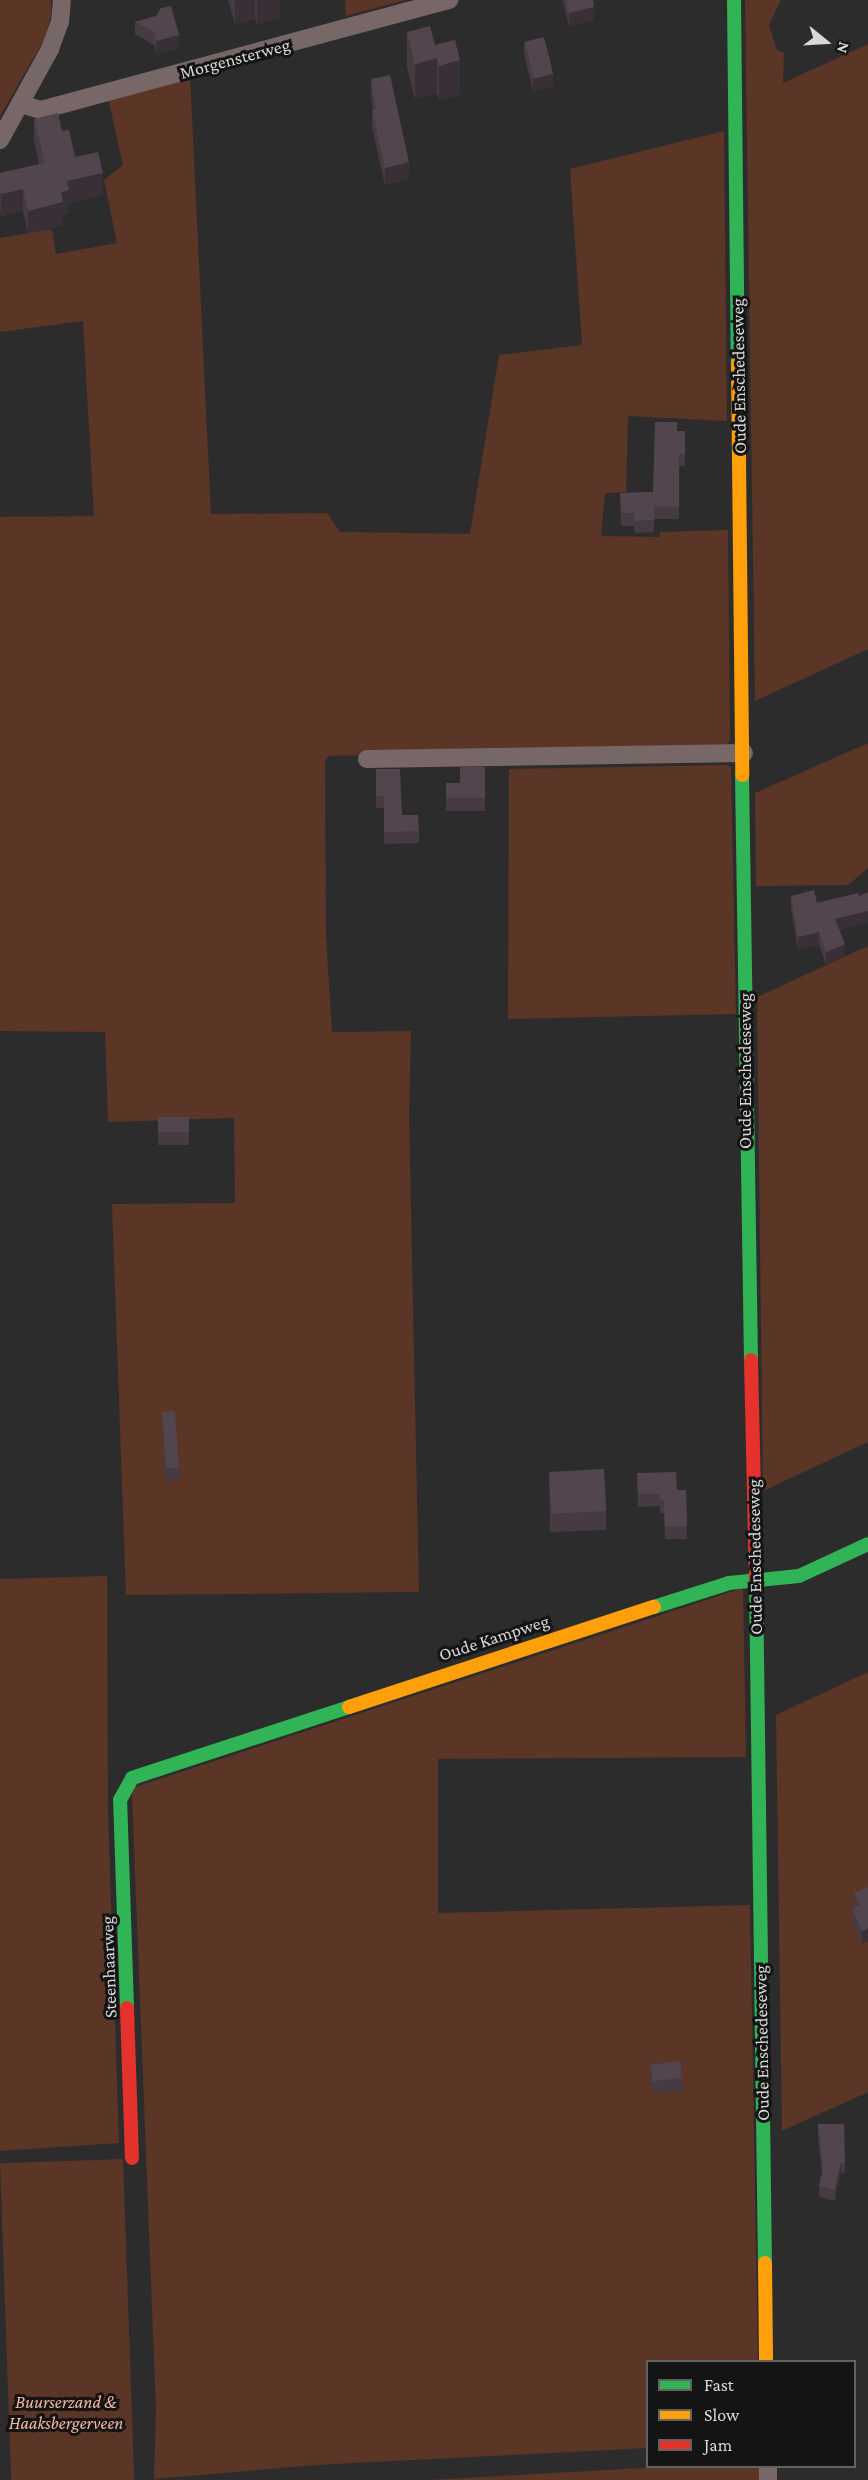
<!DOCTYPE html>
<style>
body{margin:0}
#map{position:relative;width:868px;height:2480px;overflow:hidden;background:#2d2c2c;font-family:"Crimson Pro",serif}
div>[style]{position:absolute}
.green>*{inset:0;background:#5b3526;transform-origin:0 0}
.street>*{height:18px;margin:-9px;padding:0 9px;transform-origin:9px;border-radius:9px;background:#776767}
.fast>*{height:14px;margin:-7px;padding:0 7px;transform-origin:7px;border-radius:7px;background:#30b455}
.slow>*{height:14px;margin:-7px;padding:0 7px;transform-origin:7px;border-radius:7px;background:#ff9f0a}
.jam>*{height:14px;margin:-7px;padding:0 7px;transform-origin:7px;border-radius:7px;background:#e5322d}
.wall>*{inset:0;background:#473b43;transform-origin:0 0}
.shaded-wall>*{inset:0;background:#393037}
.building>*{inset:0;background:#52454e;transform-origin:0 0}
span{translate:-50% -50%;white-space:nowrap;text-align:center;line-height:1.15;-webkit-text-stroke:6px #151415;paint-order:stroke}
.street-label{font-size:18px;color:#d9d8d8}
.park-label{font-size:18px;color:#f7b8a0;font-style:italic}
.legend{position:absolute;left:646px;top:2360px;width:210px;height:108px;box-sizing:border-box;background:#151415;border:2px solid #636263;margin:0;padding:8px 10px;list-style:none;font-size:18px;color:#d9d8d8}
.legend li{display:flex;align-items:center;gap:12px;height:30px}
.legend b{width:30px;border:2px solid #636263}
.north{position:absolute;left:796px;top:12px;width:60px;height:60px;-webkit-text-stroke:4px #151415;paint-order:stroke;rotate:108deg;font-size:16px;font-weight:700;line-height:24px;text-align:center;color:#d9d8d8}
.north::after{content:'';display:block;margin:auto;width:21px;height:27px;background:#d9d8d8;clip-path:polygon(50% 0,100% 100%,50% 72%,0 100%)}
</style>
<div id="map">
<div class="green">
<i style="clip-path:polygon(0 0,51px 0,51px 16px,45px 38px,0 116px)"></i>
<i style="clip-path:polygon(345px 0,406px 0,346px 16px)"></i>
<i style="clip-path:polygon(745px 0,781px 0,769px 25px,777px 50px,784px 53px,783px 83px,868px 44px,868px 649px,755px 701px)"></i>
<i style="clip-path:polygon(190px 76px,211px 514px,327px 513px,340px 532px,470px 534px,499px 355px,582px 345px,570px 169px,724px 131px,727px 421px,628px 416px,626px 492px,605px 493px,601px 536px,659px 537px,660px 532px,728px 530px,730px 740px,725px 746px,329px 756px,325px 761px,326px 936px,332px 1032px,411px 1031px,409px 1115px,419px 1592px,126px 1595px,112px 1204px,235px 1203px,234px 1118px,108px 1122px,105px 1032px,0 1031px,0 517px,94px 516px,83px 321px,0 332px,0 238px,52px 229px,56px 254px,117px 243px,104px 180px,123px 165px,108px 98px)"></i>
<i style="clip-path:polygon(868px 743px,868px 868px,848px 885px,756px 886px,755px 793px)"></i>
<i style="clip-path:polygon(727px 765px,731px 767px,736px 1014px,508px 1019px,509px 769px)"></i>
<i style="clip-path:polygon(868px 946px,868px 1442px,763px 1491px,757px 997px)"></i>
<i style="clip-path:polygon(107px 1576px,108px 1812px,119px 2143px,0 2151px,0 1579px)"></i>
<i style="clip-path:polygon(743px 1588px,746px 1757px,438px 1759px,438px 1913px,750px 1905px,758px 2361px,648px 2362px,647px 2448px,316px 2465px,154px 2479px,156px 2410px,132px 1795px,135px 1787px)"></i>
<i style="clip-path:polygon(868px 1672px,868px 2092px,782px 2131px,776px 1715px)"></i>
<i style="left:123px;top:2159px;width:321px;height:123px;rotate:88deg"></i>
<i style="clip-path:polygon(679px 2466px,760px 2467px,760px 2480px,428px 2480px)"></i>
</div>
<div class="street">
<i style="left:21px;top:104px;width:21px;rotate:17deg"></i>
<i style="left:41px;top:110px;width:423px;rotate:-15.1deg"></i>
<i style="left:0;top:140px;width:104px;rotate:-61.2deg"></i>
<i style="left:50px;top:49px;width:29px;rotate:-70deg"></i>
<i style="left:60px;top:22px;width:22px;rotate:-85deg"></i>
<i style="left:367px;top:759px;width:377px;rotate:-0.9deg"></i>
<i style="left:768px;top:2466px;width:14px;rotate:90deg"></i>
</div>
<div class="fast">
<i style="left:734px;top:0;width:364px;rotate:89.4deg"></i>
<i style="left:742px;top:775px;width:585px;rotate:89.12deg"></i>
<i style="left:756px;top:1579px;width:684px;rotate:89.25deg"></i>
<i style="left:654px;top:1607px;width:79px;rotate:-17.7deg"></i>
<i style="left:729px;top:1583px;width:70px;rotate:-5.7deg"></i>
<i style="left:799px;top:1576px;width:76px;rotate:-24.9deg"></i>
<i style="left:127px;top:2008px;width:208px;rotate:-91.9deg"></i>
<i style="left:120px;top:1800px;width:25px;rotate:-61deg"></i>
<i style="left:132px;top:1778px;width:228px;rotate:-18.1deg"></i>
</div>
<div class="slow">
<i style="left:738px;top:364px;width:411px;rotate:89.4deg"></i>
<i style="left:349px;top:1707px;width:321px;rotate:-18.2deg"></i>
<i style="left:765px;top:2263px;width:99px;rotate:89.4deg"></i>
</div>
<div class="jam">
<i style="left:751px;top:1360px;width:219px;rotate:88.7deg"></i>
<i style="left:127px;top:2008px;width:150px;rotate:88.1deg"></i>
</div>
<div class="wall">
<i style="clip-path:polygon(228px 0,280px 0,280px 18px,257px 24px,255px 19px,235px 24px)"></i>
<i style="clip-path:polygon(563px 0,593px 0,594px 20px,569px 26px)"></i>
<i style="clip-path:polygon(156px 16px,179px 48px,156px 54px,154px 45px,135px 34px,135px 22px)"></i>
<i style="clip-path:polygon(407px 32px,435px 45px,460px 95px,439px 100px,437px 93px,415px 99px,407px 67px)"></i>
<i style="clip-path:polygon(524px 41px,553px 86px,533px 91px,524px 54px)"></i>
<i style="clip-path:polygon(371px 79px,409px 179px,385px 185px,372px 127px,372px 110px,373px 109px,371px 96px)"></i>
<i style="clip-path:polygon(34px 119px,62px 131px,75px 157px,103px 195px,69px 203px,69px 213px,63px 214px,63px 225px,28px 233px,23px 211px,1px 216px,0 210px,0 173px,39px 164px,34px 141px)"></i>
<i style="clip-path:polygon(677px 431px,685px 454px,685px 466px,679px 466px,679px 519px,654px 519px,654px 532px,635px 533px,634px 526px,621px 526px,620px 493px,653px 492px)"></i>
<i style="clip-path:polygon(485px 767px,485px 811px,446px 811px,446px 783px,460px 783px)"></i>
<i style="clip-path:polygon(376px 769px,402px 815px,419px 831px,419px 843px,384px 844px,384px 808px,376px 808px)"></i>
<i style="clip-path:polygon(791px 896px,817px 903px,840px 930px,845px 956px,826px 964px,819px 945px,798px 950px,791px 908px)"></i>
<i style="left:158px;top:1117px;width:31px;height:28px"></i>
<i style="clip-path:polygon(162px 1412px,179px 1468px,179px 1481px,165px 1481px)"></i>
<i style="clip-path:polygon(549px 1471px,606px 1511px,606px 1530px,550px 1532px)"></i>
<i style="clip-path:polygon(637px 1473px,677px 1490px,686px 1490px,687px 1539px,665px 1539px,664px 1513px,660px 1513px,660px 1506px,638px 1507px)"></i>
<i style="clip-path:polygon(868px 1887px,868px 1941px,862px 1943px,852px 1922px,852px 1909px,855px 1907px,854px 1893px)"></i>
<i style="clip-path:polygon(650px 2063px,682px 2078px,682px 2091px,651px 2093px)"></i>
<i style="clip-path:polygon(818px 2124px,845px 2162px,845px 2173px,841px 2173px,835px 2201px,819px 2197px,819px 2186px,822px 2173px,818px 2136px)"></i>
</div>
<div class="shaded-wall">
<i style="clip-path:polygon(235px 0,255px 0,255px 19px,235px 24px)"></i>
<i style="clip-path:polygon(257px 0,280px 0,280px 18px,257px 24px)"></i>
<i style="clip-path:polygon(594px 7px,594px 20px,569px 26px,569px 13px)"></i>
<i style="clip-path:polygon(179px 35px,179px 48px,156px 54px,156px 41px)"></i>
<i style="clip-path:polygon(437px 58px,437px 93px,415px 99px,415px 64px)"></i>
<i style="clip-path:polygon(460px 60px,460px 95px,439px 100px,439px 66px)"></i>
<i style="clip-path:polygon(553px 74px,553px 86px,533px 91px,533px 78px)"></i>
<i style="clip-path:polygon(409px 162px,409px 179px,385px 185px,385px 168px)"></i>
<i style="clip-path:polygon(103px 173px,103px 195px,69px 203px,69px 213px,63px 214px,63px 225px,28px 233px,28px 211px,61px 192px,67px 181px)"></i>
<i style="clip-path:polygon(23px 189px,23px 211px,1px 216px,1px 194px)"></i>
<i style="clip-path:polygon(868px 911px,868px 923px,835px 931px,835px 919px)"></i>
<i style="clip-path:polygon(819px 932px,819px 945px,798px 950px,798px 937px)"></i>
<i style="clip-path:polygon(845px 944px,845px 956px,826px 964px,826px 952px)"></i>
<i style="clip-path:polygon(868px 1928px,868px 1941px,862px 1943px,862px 1931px)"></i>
<i style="clip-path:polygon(841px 2162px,841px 2173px,835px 2201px,835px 2190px)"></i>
</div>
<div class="building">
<i style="clip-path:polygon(566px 0,593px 0,594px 7px,569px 13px)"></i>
<i style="clip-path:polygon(171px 6px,179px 35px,156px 41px,154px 32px,135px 22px,156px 16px,161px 8px)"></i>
<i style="clip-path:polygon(430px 26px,435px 45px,455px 40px,460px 60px,439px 66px,437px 58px,415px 64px,407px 32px)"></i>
<i style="left:544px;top:37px;width:38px;height:20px;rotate:76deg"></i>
<i style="clip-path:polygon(390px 75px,409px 162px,385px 168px,372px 110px,376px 108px,371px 79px)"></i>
<i style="clip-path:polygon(58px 113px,62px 131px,69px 130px,75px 157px,98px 152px,103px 173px,67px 181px,69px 190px,61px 192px,63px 202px,28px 211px,23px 189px,1px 194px,0 188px,0 173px,45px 163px,34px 119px)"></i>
<i style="clip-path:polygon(655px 422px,677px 422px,677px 431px,685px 431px,685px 454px,679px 454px,679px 507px,654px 506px,654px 520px,635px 521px,634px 513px,621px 513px,620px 493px,653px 492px)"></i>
<i style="clip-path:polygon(460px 767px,485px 767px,485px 798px,446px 798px,446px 783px,460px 783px)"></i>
<i style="clip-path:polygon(376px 769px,400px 769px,402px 815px,418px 815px,419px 831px,384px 832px,384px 796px,376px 796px)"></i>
<i style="clip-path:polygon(814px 890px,817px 903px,858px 893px,859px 896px,868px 892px,868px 911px,835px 919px,845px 944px,826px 952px,819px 932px,798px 937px,791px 896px)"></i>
<i style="left:158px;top:1117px;width:31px;height:15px"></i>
<i style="left:175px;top:1411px;width:57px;height:13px;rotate:86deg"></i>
<i style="left:604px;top:1469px;width:42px;height:55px;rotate:87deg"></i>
<i style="clip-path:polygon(676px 1472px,677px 1490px,686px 1490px,687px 1526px,665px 1527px,664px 1500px,660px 1500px,660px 1494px,638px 1494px,637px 1473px)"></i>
<i style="clip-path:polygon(868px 1887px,868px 1928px,862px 1931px,852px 1909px,860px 1905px,854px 1893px)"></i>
<i style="left:680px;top:2061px;width:17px;height:30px;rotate:83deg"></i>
<i style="clip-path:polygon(818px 2124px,844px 2124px,845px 2162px,841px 2162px,835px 2190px,819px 2186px,823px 2169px)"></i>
</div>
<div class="street-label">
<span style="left:235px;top:59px;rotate:-15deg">Morgensterweg</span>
<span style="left:739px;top:376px;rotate:-91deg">Oude Enschedeseweg</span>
<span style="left:745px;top:1071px;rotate:-90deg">Oude Enschedeseweg</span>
<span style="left:755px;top:1557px;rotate:-91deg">Oude Enschedeseweg</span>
<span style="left:494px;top:1638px;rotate:-18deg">Oude Kampweg</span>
<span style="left:109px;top:1967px;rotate:-92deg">Steenhaarweg</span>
<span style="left:762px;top:2043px;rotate:-91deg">Oude Enschedeseweg</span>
</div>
<div class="park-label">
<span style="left:66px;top:2413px">Buurserzand &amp;<br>Haaksbergerveen</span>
</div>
<ul class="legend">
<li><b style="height:8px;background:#30b455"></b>Fast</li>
<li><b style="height:8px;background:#ff9f0a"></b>Slow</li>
<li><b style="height:8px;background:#e5322d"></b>Jam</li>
</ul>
<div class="north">N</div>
</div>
